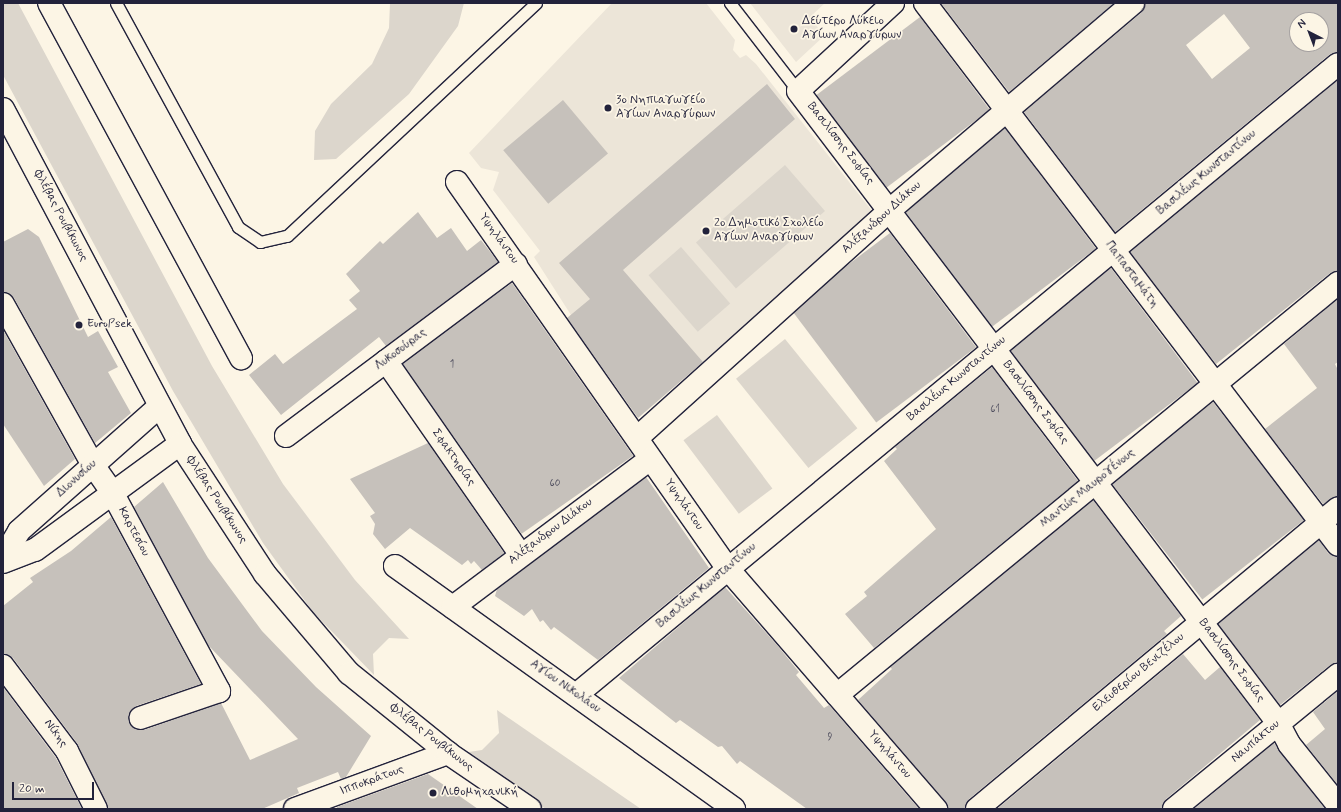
<!DOCTYPE html>
<meta charset="utf-8">
<style>
body{margin:0}
#map{position:relative;width:1341px;height:812px;overflow:hidden;background:#fcf5e5;font-family:Mynerve,sans-serif}
div>[style]{position:absolute}
.built>*{inset:0;background:#ece5d8}
.green>*{inset:0;background:#dcd6cc;transform-origin:0 0}
.building>*{inset:0;background:#c6c1bb;transform-origin:0 0}
.roads{filter:drop-shadow(1px 0 #22223b) drop-shadow(-1px 0 #22223b) drop-shadow(0 1px #22223b) drop-shadow(0 -1px #22223b)}
.lane>*{height:11px;margin:-5.5px;padding:0 5.5px;transform-origin:5.5px;border-radius:5.5px;background:#fcf5e5}
.street>*{height:22px;margin:-11px;padding:0 11px;transform-origin:11px;border-radius:11px;background:#fcf5e5}
.secondary>*{height:22px;margin:-11px;padding:0 11px;transform-origin:11px;border-radius:11px;background:#fcf5e5}
.dots>*{width:11px;height:11px;translate:-50% -50%;box-sizing:border-box;border:2px solid #fcf5e5;border-radius:50%}
span{translate:-50% -50%;white-space:nowrap;text-align:center;line-height:1.15;-webkit-text-stroke:3.5px #fcf5e5;paint-order:stroke}
.number-label{font-size:10px;color:#4b4a5b}
.number-label span{-webkit-text-stroke-width:0}
.poi-label{font-size:12px;color:#22223b}
.left{translate:0 -50%;text-align:left}
.street-label{font-size:12px;color:#22223b}
.frame{position:absolute;inset:0;border:4px solid #22223b;pointer-events:none}
.north{position:absolute;left:1289px;top:12px;width:40px;height:40px;box-sizing:border-box;background:#fcf5e5;border:1px solid #a5a1a1;border-radius:50%;rotate:318deg;font-size:11px;font-weight:700;line-height:16px;text-align:center;color:#22223b}
.north::after{content:'';display:block;margin:auto;width:14px;height:18px;background:#22223b;clip-path:polygon(50% 0,100% 100%,50% 72%,0 100%)}
.scale{position:absolute;left:12px;top:782px;width:82px;height:18px;box-sizing:border-box;border:2px solid #22223b;border-top:0;padding-left:5px;font-size:12px;line-height:14px;white-space:nowrap;color:#22223b;-webkit-text-stroke:3px #fcf5e5;paint-order:stroke}
</style>
<div id="map">
<div class="built">
<i style="clip-path:polygon(612px 3px,706px 3px,735px 40px,733px 50px,740px 58px,746px 55px,756px 64px,872px 211px,703px 362px,571px 315px,534px 257px,540px 251px,493px 190px,499px 172px,481px 168px,469px 153px)"></i>
<i style="clip-path:polygon(750px 3px,825px 3px,810px 17px,824px 36px,796px 62px)"></i>
</div>
<div class="green">
<i style="clip-path:polygon(3px 3px,18px 3px,212px 366px,283px 484px,355px 580px,409px 639px,389px 638px,373px 654px,374px 675px,313px 612px,263px 543px,173px 391px,3px 75px)"></i>
<i style="clip-path:polygon(390px 3px,464px 3px,458px 26px,409px 94px,336px 159px,314px 160px,315px 131px,331px 104px,372px 64px,389px 28px)"></i>
<i style="left:785px;top:165px;width:61px;height:118px;rotate:49deg"></i>
<i style="left:681px;top:247px;width:75px;height:43px;rotate:49deg"></i>
<i style="left:785px;top:339px;width:115px;height:63px;rotate:51deg"></i>
<i style="left:717px;top:415px;width:92px;height:42px;rotate:53deg"></i>
<i style="clip-path:polygon(497px 710px,641px 809px,546px 809px,462px 753px,482px 750px,499px 733px)"></i>
</div>
<div class="building">
<i style="clip-path:polygon(941px 3px,1114px 3px,1009px 92px)"></i>
<i style="clip-path:polygon(evenodd,1145px 3px,1338px 3px,1338px 52px,1330px 54px,1115px 232px,1024px 112px,1141px 13px,1145px 3px,1224px 14px,1250px 48px,1212px 79px,1186px 45px,1224px 14px,1145px 3px,1297px 20px,1321px 20px,1321px 44px,1297px 44px,1297px 20px)"></i>
<i style="left:920px;top:17px;width:116px;height:130px;rotate:53deg"></i>
<i style="clip-path:polygon(1338px 80px,1338px 271px,1330px 273px,1216px 364px,1130px 252px)"></i>
<i style="clip-path:polygon(767px 84px,795px 119px,623px 270px,703px 362px,638px 418px,567px 318px,590px 299px,559px 263px)"></i>
<i style="left:563px;top:100px;width:70px;height:78px;rotate:50deg"></i>
<i style="left:1005px;top:128px;width:151px;height:130px;rotate:53deg"></i>
<i style="clip-path:polygon(418px 212px,437px 238px,451px 228px,467px 251px,481px 240px,498px 262px,386px 346px,379px 337px,281px 415px,249px 375px,275px 354px,283px 364px,357px 309px,349px 300px,360px 291px,346px 274px,380px 241px,383px 244px)"></i>
<i style="clip-path:polygon(28px 229px,39px 237px,88px 337px,98px 331px,118px 367px,108px 372px,131px 413px,95px 443px,14px 298px,3px 292px,3px 242px)"></i>
<i style="left:890px;top:233px;width:143px;height:125px;rotate:53deg"></i>
<i style="left:1111px;top:268px;width:144px;height:130px;rotate:53deg"></i>
<i style="left:512px;top:283px;width:211px;height:136px;rotate:55deg"></i>
<i style="clip-path:polygon(1338px 299px,1338px 362px,1335px 364px,1338px 370px,1338px 496px,1323px 504px,1265px 429px,1317px 388px,1284px 344px)"></i>
<i style="clip-path:polygon(3px 330px,75px 459px,44px 486px,3px 424px)"></i>
<i style="clip-path:polygon(992px 367px,1078px 481px,874px 648px,845px 614px,867px 596px,864px 592px,936px 529px,884px 461px,897px 449px,895px 447px)"></i>
<i style="left:1213px;top:402px;width:149px;height:130px;rotate:52deg"></i>
<i style="clip-path:polygon(428px 443px,504px 553px,482px 570px,474px 561px,471px 564px,468px 560px,462px 565px,410px 528px,385px 549px,373px 534px,375px 524px,370px 516px,375px 513px,350px 479px)"></i>
<i style="clip-path:polygon(646px 477px,709px 568px,598px 660px,554px 627px,551px 630px,543px 620px,540px 622px,532px 609px,524px 616px,495px 596px,497px 589px)"></i>
<i style="clip-path:polygon(163px 482px,208px 558px,262px 631px,316px 687px,371px 736px,346px 777px,341px 779px,338px 772px,297px 788px,299px 793px,262px 809px,108px 809px,77px 743px,13px 658px,3px 654px,3px 606px,33px 582px,30px 578px,71px 551px,111px 517px,201px 684px,136px 706px,128px 716px,132px 727px,144px 730px,221px 703px,250px 760px,298px 739px,208px 645px,134px 507px)"></i>
<i style="clip-path:polygon(1093px 500px,1181px 616px,1164px 631px,1167px 634px,969px 799px,965px 809px,948px 809px,945px 801px,858px 700px,892px 669px,890px 667px)"></i>
<i style="clip-path:polygon(1319px 540px,1328px 553px,1338px 557px,1338px 663px,1330px 665px,1280px 705px,1218px 624px)"></i>
<i style="clip-path:polygon(725px 587px,777px 645px,799px 672px,796px 675px,824px 708px,829px 705px,919px 809px,807px 809px,740px 761px,737px 764px,722px 746px,718px 747px,680px 720px,676px 723px,619px 678px)"></i>
<i style="clip-path:polygon(1183px 654px,1205px 680px,1220px 667px,1260px 720px,1166px 799px,1162px 809px,997px 809px)"></i>
<i style="clip-path:polygon(3px 687px,56px 758px,82px 809px,3px 809px)"></i>
<i style="clip-path:polygon(1338px 691px,1338px 785px,1306px 745px,1325px 729px,1313px 712px)"></i>
<i style="clip-path:polygon(1274px 743px,1325px 809px,1194px 809px)"></i>
<i style="clip-path:polygon(428px 774px,478px 809px,337px 809px,337px 807px)"></i>
</div>
<div class="roads">
<div class="lane">
<i style="left:116px;top:3px;width:255px;rotate:61.4deg"></i>
<i style="left:238px;top:227px;width:27px;rotate:34deg"></i>
<i style="left:260px;top:242px;width:28px;rotate:-13deg"></i>
<i style="left:287px;top:236px;width:341px;rotate:-43.1deg"></i>
<i style="left:730px;top:3px;width:111px;rotate:52.3deg"></i>
</div>
<div class="street">
<i style="left:49px;top:3px;width:404px;rotate:61.6deg"></i>
<i style="left:893px;top:3px;width:129px;rotate:137.2deg"></i>
<i style="left:798px;top:91px;width:794px;rotate:52.78deg"></i>
<i style="left:1278px;top:723px;width:24px;rotate:62deg"></i>
<i style="left:1289px;top:744px;width:78px;rotate:51.2deg"></i>
<i style="left:925px;top:3px;width:681px;rotate:52.69deg"></i>
<i style="left:457px;top:182px;width:472px;rotate:55deg"></i>
<i style="left:728px;top:569px;width:318px;rotate:49.1deg"></i>
<i style="left:3px;top:304px;width:184px;rotate:60.8deg"></i>
<i style="left:93px;top:465px;width:35px;rotate:55deg"></i>
<i style="left:113px;top:494px;width:224px;rotate:61.7deg"></i>
<i style="left:219px;top:691px;width:83px;rotate:161.1deg"></i>
<i style="left:386px;top:361px;width:235px;rotate:55.2deg"></i>
<i style="left:286px;top:436px;width:287px;rotate:-36.8deg"></i>
<i style="left:637px;top:438px;width:342px;rotate:-42deg"></i>
<i style="left:891px;top:209px;width:318px;rotate:-40.4deg"></i>
<i style="left:3px;top:558px;width:31px;rotate:-59deg"></i>
<i style="left:19px;top:531px;width:188px;rotate:-41.6deg"></i>
<i style="left:3px;top:562px;width:34px;rotate:-21deg"></i>
<i style="left:35px;top:550px;width:180px;rotate:-36.2deg"></i>
<i style="left:395px;top:566px;width:417px;rotate:35.6deg"></i>
<i style="left:453px;top:607px;width:246px;rotate:-36.9deg"></i>
<i style="left:3px;top:666px;width:106px;rotate:53deg"></i>
<i style="left:67px;top:751px;width:65px;rotate:63.4deg"></i>
<i style="left:576px;top:695px;width:989px;rotate:-39.63deg"></i>
<i style="left:837px;top:695px;width:649px;rotate:-39.43deg"></i>
<i style="left:295px;top:809px;width:163px;rotate:-20.1deg"></i>
<i style="left:977px;top:809px;width:470px;rotate:-39.8deg"></i>
<i style="left:1174px;top:809px;width:212px;rotate:-39.3deg"></i>
</div>
<div class="secondary">
<i style="left:3px;top:109px;width:379px;rotate:62.1deg"></i>
<i style="left:180px;top:444px;width:155px;rotate:56.8deg"></i>
<i style="left:265px;top:574px;width:130px;rotate:49.7deg"></i>
<i style="left:349px;top:673px;width:127px;rotate:38.9deg"></i>
<i style="left:448px;top:753px;width:99px;rotate:34.3deg"></i>
</div>
</div>
<div class="dots">
<i style="left:794px;top:29px;background:#22223b"></i>
<i style="left:608px;top:108px;background:#22223b"></i>
<i style="left:706px;top:231px;background:#22223b"></i>
<i style="left:79px;top:325px;background:#22223b"></i>
<i style="left:433px;top:793px;background:#22223b"></i>
</div>
<div class="number-label">
<span style="left:452px;top:365px">1</span>
<span style="left:995px;top:410px">61</span>
<span style="left:555px;top:484px">60</span>
<span style="left:830px;top:738px">9</span>
</div>
<div class="poi-label">
<span class="left" style="left:802px;top:29px">Δεύτερο Λύκειο<br>Αγίων Αναργύρων</span>
<span class="left" style="left:616px;top:108px">3ο Νηπιαγωγείο<br>Αγίων Αναργύρων</span>
<span class="left" style="left:714px;top:231px">2ο Δημοτικό Σχολείο<br>Αγίων Αναργύρων</span>
<span class="left" style="left:87px;top:325px">EuroPsek</span>
<span class="left" style="left:441px;top:793px">Λιθομηχανική</span>
</div>
<div class="street-label">
<span style="left:840px;top:144px;rotate:52deg">Βασιλίσσης Σοφίας</span>
<span style="left:1207px;top:173px;rotate:-40deg">Βασιλέως Κωνσταντίνου</span>
<span style="left:60px;top:216px;rotate:62deg">Φλέβας Ρουβίκωνος</span>
<span style="left:882px;top:218px;rotate:-42deg">Αλέξανδρου Διάκου</span>
<span style="left:498px;top:239px;rotate:54deg">Υψηλάντου</span>
<span style="left:1131px;top:275px;rotate:53deg">Παπασταμάτη</span>
<span style="left:401px;top:350px;rotate:-37deg">Λυκοσούρας</span>
<span style="left:957px;top:379px;rotate:-40deg">Βασιλέως Κωνσταντίνου</span>
<span style="left:1035px;top:403px;rotate:53deg">Βασιλίσσης Σοφίας</span>
<span style="left:453px;top:458px;rotate:55deg">Σφακτηρίας</span>
<span style="left:77px;top:479px;rotate:-42deg">Διονυσίου</span>
<span style="left:1088px;top:489px;rotate:-39deg">Μαντώς Μαυρογένους</span>
<span style="left:216px;top:500px;rotate:57deg">Φλέβας Ρουβίκωνος</span>
<span style="left:683px;top:505px;rotate:55deg">Υψηλάντου</span>
<span style="left:133px;top:532px;rotate:62deg">Καρτεσίου</span>
<span style="left:551px;top:532px;rotate:-37deg">Αλέξανδρου Διάκου</span>
<span style="left:707px;top:586px;rotate:-40deg">Βασιλέως Κωνσταντίνου</span>
<span style="left:1231px;top:661px;rotate:53deg">Βασιλίσσης Σοφίας</span>
<span style="left:1139px;top:673px;rotate:-40deg">Ελευθερίου Βενιζέλου</span>
<span style="left:565px;top:687px;rotate:35deg">Αγίου Νικολάου</span>
<span style="left:55px;top:734px;rotate:55deg">Νίκης</span>
<span style="left:431px;top:738px;rotate:38deg">Φλέβας Ρουβίκωνος</span>
<span style="left:1256px;top:742px;rotate:-40deg">Ναυπάκτου</span>
<span style="left:889px;top:755px;rotate:49deg">Υψηλάντου</span>
<span style="left:372px;top:781px;rotate:-20deg">Ιπποκράτους</span>
</div>
<div class="frame"></div>
<div class="north">N</div>
<div class="scale">20 m</div>
</div>
